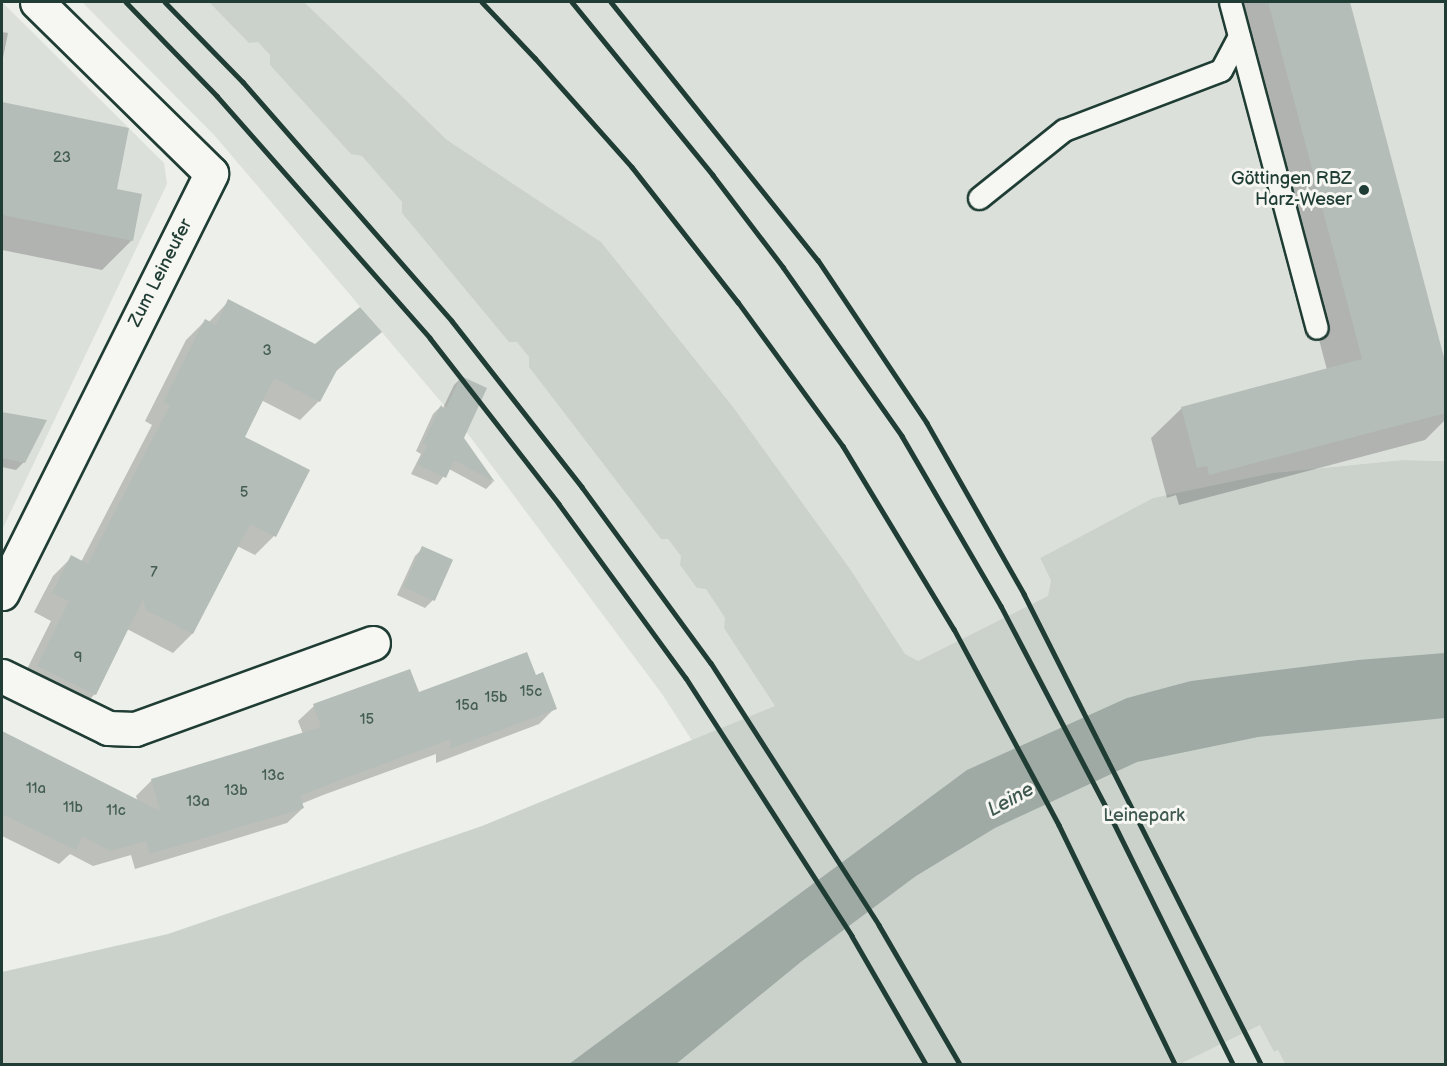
<!DOCTYPE html>
<meta charset="utf-8">
<style>
body{margin:0}
#map{position:relative;width:1447px;height:1066px;overflow:hidden;background:#edefea;font-family:"Balsamiq Sans",sans-serif}
div>[style]{position:absolute}
.built>*{inset:0;background:#dce0db}
.green>*{inset:0;background:#cbd2cc}
.water>*{inset:0;background:#9faaa4}
.shadow>*{inset:0;background:#0003}
.building>*{inset:0;background:#b4bdb8;transform-origin:0 0}
.roads{filter:drop-shadow(2px 0 #1f3d34) drop-shadow(-2px 0 #1f3d34) drop-shadow(0 2px #1f3d34) drop-shadow(0 -2px #1f3d34)}
.service>*{height:21px;margin:-10.5px;padding:0 10.5px;transform-origin:10.5px;border-radius:10.5px;background:#f6f6f2}
.minor>*{height:33px;margin:-16.5px;padding:0 16.5px;transform-origin:16.5px;border-radius:16.5px;background:#f6f6f2}
.rail>*{height:4.5px;margin:-2.25px;padding:0 2.25px;transform-origin:2.25px;border-radius:2.25px;background:#1f3d34}
.dots>*{width:16px;height:16px;translate:-50% -50%;box-sizing:border-box;border:3px solid #f6f6f2;border-radius:50%}
span{translate:-50% -50%;white-space:nowrap;text-align:center;line-height:1.15;-webkit-text-stroke:6px #f6f6f2;paint-order:stroke}
.number-label{font-size:15px;color:#445d55}
.number-label span{-webkit-text-stroke-width:0}
.poi-label{font-size:18px;color:#1f3d34}
.right{translate:-100% -50%;text-align:right}
.street-label{font-size:18px;color:#1f3d34}
.park-label{font-size:18px;color:#415b52}
.water-label{font-size:20px;color:#3f5850;font-style:italic}
.frame{position:absolute;inset:0;border:3px solid #1f3d34;pointer-events:none}
</style>
<div id="map">
<div class="built">
<i style="clip-path:polygon(2px 2px,164px 163px,167px 184px,2px 530px)"></i>
<i style="clip-path:polygon(82px 2px,1445px 2px,1445px 461px,1402px 460px,1272px 473px,1154px 498px,1040px 558px,1274px 1052px,1278px 1050px,1285px 1064px,1129px 1064px,804px 914px,662px 694px,465px 430px,215px 136px)"></i>
</div>
<div class="green">
<i style="clip-path:polygon(209px 2px,304px 2px,447px 140px,601px 242px,733px 407px,850px 569px,905px 654px,918px 661px,1048px 596px,1051px 581px,1040px 558px,1153px 498px,1272px 473px,1402px 460px,1445px 461px,1445px 1064px,1285px 1064px,1278px 1050px,1274px 1052px,1260px 1025px,1180px 1064px,2px 1064px,2px 972px,168px 934px,482px 826px,775px 706px,724px 628px,725px 618px,706px 589px,697px 588px,680px 565px,681px 556px,668px 539px,661px 539px,529px 367px,529px 357px,517px 342px,509px 342px,402px 213px,402px 202px,362px 156px,351px 154px,270px 65px,270px 55px,258px 42px,249px 43px)"></i>
</div>
<div class="water">
<i style="clip-path:polygon(1445px 653px,1445px 718px,1258px 737px,1137px 762px,995px 828px,916px 876px,802px 961px,676px 1064px,569px 1064px,967px 770px,1127px 698px,1191px 681px,1358px 660px)"></i>
</div>
<div class="shadow">
<i style="clip-path:polygon(1230px 2px,1349px 2px,1446px 371px,1446px 419px,1425px 440px,1179px 505px,1176px 495px,1167px 498px,1151px 438px,1182px 408px,1327px 370px)"></i>
<i style="clip-path:polygon(2px 32px,8px 33px,2px 63px)"></i>
<i style="clip-path:polygon(2px 104px,127px 129px,115px 190px,131px 241px,102px 270px,2px 250px)"></i>
<i style="clip-path:polygon(229px 301px,316px 345px,380px 332px,333px 374px,319px 401px,300px 420px,261px 400px,243px 438px,308px 470px,274px 536px,255px 555px,237px 546px,192px 634px,173px 653px,127px 629px,95px 694px,76px 713px,19px 685px,51px 621px,34px 612px,53px 576px,72px 557px,81px 562px,152px 425px,145px 421px,186px 340px,205px 321px,208px 323px)"></i>
<i style="clip-path:polygon(462px 377px,463px 438px,493px 482px,486px 489px,449px 469px,437px 485px,411px 474px,421px 454px,416px 451px,433px 414px,440px 407px,442px 410px,454px 385px)"></i>
<i style="clip-path:polygon(2px 413px,24px 462px,16px 470px,2px 467px)"></i>
<i style="clip-path:polygon(423px 548px,433px 600px,425px 608px,397px 595px,415px 556px)"></i>
<i style="clip-path:polygon(535px 676px,555px 708px,539px 724px,436px 763px,436px 754px,323px 795px,301px 804px,303px 808px,287px 823px,135px 869px,131px 855px,93px 866px,70px 854px,59px 864px,2px 836px,2px 733px,138px 802px,136px 796px,152px 780px,303px 734px,298px 721px,314px 706px,418px 694px)"></i>
</div>
<div class="building">
<i style="clip-path:polygon(1268px 2px,1350px 2px,1446px 365px,1446px 413px,1209px 475px,1207px 466px,1197px 468px,1181px 407px,1362px 359px)"></i>
<i style="clip-path:polygon(2px 102px,129px 128px,117px 189px,142px 194px,133px 241px,2px 215px)"></i>
<i style="clip-path:polygon(228px 299px,315px 344px,360px 307px,382px 332px,337px 370px,320px 402px,274px 378px,245px 437px,310px 470px,276px 537px,250px 524px,193px 634px,146px 610px,143px 599px,96px 695px,37px 666px,69px 601px,52px 593px,71px 555px,88px 564px,170px 405px,163px 402px,205px 319px,216px 325px)"></i>
<i style="clip-path:polygon(461px 376px,487px 388px,464px 438px,495px 482px,454px 460px,446px 478px,418px 465px,427px 446px,423px 443px,441px 405px,445px 410px)"></i>
<i style="clip-path:polygon(2px 412px,47px 420px,25px 463px,2px 458px)"></i>
<i style="left:422px;top:546px;width:34px;height:45px;rotate:24deg"></i>
<i style="clip-path:polygon(527px 652px,536px 675px,543px 672px,557px 709px,450px 749px,451px 739px,340px 780px,300px 796px,304px 808px,150px 854px,146px 841px,110px 851px,82px 836px,76px 850px,2px 814px,2px 731px,160px 811px,151px 779px,321px 727px,313px 704px,410px 669px,419px 692px)"></i>
</div>
<div class="roads">
<div class="service">
<i style="left:1230px;top:2px;width:337px;rotate:75.1deg"></i>
<i style="left:979px;top:198px;width:109px;rotate:-38.7deg"></i>
<i style="left:1064px;top:130px;width:168px;rotate:-20.9deg"></i>
<i style="left:1221px;top:70px;width:38px;rotate:-62deg"></i>
</div>
<div class="minor">
<i style="left:2px;top:593px;width:469px;rotate:-63.5deg"></i>
<i style="left:211px;top:173px;width:244px;rotate:-135.5deg"></i>
<i style="left:2px;top:676px;width:118px;rotate:26.1deg"></i>
<i style="left:108px;top:728px;width:27px;rotate:2deg"></i>
<i style="left:135px;top:729px;width:253px;rotate:-19.9deg"></i>
</div>
</div>
<div class="rail">
<i style="left:126px;top:2px;width:131px;rotate:45.9deg"></i>
<i style="left:217px;top:96px;width:322px;rotate:48.6deg"></i>
<i style="left:430px;top:338px;width:210px;rotate:52.1deg"></i>
<i style="left:559px;top:504px;width:215px;rotate:53.9deg"></i>
<i style="left:686px;top:678px;width:307px;rotate:57.2deg"></i>
<i style="left:852px;top:936px;width:148px;rotate:60deg"></i>
<i style="left:165px;top:2px;width:112px;rotate:45.7deg"></i>
<i style="left:243px;top:82px;width:317px;rotate:48.8deg"></i>
<i style="left:452px;top:321px;width:211px;rotate:51.9deg"></i>
<i style="left:582px;top:487px;width:218px;rotate:53.8deg"></i>
<i style="left:711px;top:663px;width:311px;rotate:57.3deg"></i>
<i style="left:879px;top:925px;width:161px;rotate:59.8deg"></i>
<i style="left:482px;top:2px;width:77px;rotate:46.6deg"></i>
<i style="left:535px;top:58px;width:146px;rotate:48.3deg"></i>
<i style="left:632px;top:167px;width:172px;rotate:51.9deg"></i>
<i style="left:738px;top:302px;width:178px;rotate:53.9deg"></i>
<i style="left:843px;top:446px;width:214px;rotate:58.8deg"></i>
<i style="left:954px;top:629px;width:222px;rotate:61.8deg"></i>
<i style="left:1059px;top:825px;width:266px;rotate:64.1deg"></i>
<i style="left:572px;top:2px;width:223px;rotate:50.8deg"></i>
<i style="left:713px;top:175px;width:116px;rotate:52.7deg"></i>
<i style="left:783px;top:267px;width:207px;rotate:54.8deg"></i>
<i style="left:902px;top:436px;width:197px;rotate:59.8deg"></i>
<i style="left:1001px;top:606px;width:229px;rotate:62.4deg"></i>
<i style="left:1107px;top:809px;width:284px;rotate:63.7deg"></i>
<i style="left:611px;top:2px;width:331px;rotate:51.3deg"></i>
<i style="left:818px;top:260px;width:196px;rotate:56.2deg"></i>
<i style="left:927px;top:423px;width:197px;rotate:60.4deg"></i>
<i style="left:1024px;top:594px;width:526px;rotate:63.24deg"></i>
</div>
<div class="dots">
<i style="left:1364px;top:190px;background:#1f3d34"></i>
</div>
<div class="number-label">
<span style="left:62px;top:158px">23</span>
<span style="left:267px;top:351px">3</span>
<span style="left:244px;top:493px">5</span>
<span style="left:154px;top:573px">7</span>
<span style="left:78px;top:658px">9</span>
<span style="left:531px;top:692px">15c</span>
<span style="left:496px;top:698px">15b</span>
<span style="left:467px;top:706px">15a</span>
<span style="left:367px;top:720px">15</span>
<span style="left:273px;top:776px">13c</span>
<span style="left:36px;top:789px">11a</span>
<span style="left:236px;top:791px">13b</span>
<span style="left:198px;top:802px">13a</span>
<span style="left:73px;top:808px">11b</span>
<span style="left:116px;top:811px">11c</span>
</div>
<div class="poi-label">
<span class="right" style="left:1352px;top:190px">Göttingen RBZ<br>Harz-Weser</span>
</div>
<div class="street-label">
<span style="left:161px;top:273px;rotate:-63deg">Zum Leineufer</span>
</div>
<div class="park-label">
<span style="left:1144px;top:816px">Leinepark</span>
</div>
<div class="water-label">
<span style="left:1011px;top:800px;rotate:-29deg">Leine</span>
</div>
<div class="frame"></div>
</div>
